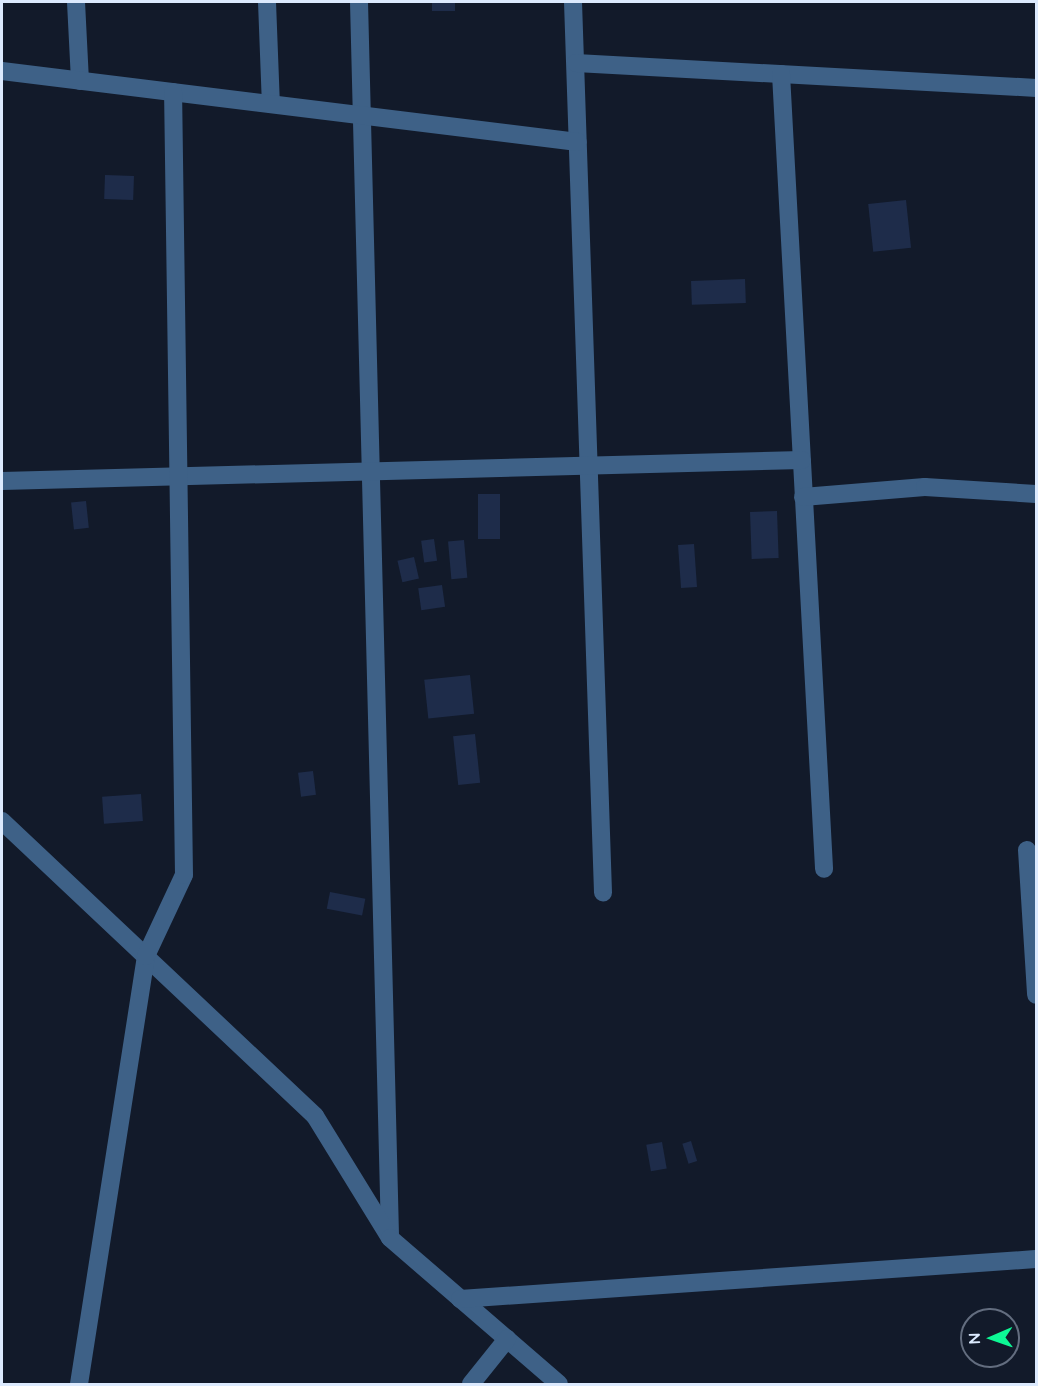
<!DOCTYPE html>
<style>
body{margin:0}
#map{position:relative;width:1038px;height:1386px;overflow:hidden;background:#121a2a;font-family:Quicksand,sans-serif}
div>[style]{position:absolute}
.building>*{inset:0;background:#1e2c4a;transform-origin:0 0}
.minor>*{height:18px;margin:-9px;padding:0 9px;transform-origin:9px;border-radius:9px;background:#3e6187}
span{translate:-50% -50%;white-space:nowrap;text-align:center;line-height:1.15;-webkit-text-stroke:4.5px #121a2a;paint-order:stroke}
.frame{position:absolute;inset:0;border:3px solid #dceafe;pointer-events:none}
.north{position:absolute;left:960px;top:1308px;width:60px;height:60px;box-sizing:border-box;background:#121a2a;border:2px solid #636d7f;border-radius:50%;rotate:268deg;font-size:16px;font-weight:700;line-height:24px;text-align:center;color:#dceafe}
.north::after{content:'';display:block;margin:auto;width:21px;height:27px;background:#0df895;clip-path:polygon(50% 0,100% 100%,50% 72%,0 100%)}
</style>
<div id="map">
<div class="building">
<i style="left:432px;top:2px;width:23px;height:9px"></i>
<i style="left:105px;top:175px;width:29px;height:24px;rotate:2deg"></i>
<i style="left:906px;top:200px;width:48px;height:38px;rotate:84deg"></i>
<i style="left:745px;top:279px;width:24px;height:54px;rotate:88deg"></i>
<i style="left:478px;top:494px;width:22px;height:45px"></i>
<i style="left:86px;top:501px;width:27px;height:15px;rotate:84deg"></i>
<i style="left:777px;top:511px;width:47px;height:27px;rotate:88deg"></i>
<i style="left:434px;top:539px;width:22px;height:13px;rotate:82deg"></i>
<i style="left:464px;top:540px;width:38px;height:16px;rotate:85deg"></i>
<i style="left:694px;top:544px;width:43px;height:16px;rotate:86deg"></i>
<i style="left:414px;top:557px;width:22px;height:17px;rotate:77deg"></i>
<i style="left:442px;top:585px;width:22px;height:24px;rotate:82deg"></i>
<i style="left:470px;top:675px;width:39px;height:46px;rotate:84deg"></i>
<i style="left:475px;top:734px;width:49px;height:22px;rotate:84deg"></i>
<i style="left:313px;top:771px;width:24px;height:15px;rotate:83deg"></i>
<i style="left:141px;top:794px;width:27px;height:39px;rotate:86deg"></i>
<i style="left:330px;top:892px;width:36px;height:17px;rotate:11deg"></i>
<i style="left:691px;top:1141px;width:21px;height:9px;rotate:73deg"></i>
<i style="left:662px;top:1142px;width:27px;height:16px;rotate:80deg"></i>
</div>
<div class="minor">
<i style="left:76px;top:2px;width:79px;rotate:87.1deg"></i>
<i style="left:267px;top:2px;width:102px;rotate:87.8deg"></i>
<i style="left:359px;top:2px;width:1236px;rotate:88.56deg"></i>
<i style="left:573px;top:2px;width:891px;rotate:88.07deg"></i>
<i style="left:576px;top:63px;width:461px;rotate:3.1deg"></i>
<i style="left:2px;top:71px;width:580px;rotate:7.03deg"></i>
<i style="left:781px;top:74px;width:796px;rotate:86.9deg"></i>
<i style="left:2px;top:481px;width:800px;rotate:-1.5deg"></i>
<i style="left:803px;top:497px;width:122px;rotate:-4.7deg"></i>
<i style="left:925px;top:487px;width:111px;rotate:3.6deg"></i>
<i style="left:2px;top:821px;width:430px;rotate:43.3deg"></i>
<i style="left:315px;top:1116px;width:143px;rotate:58.4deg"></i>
<i style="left:390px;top:1238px;width:223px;rotate:40.8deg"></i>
<i style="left:1027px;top:850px;width:145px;rotate:86.4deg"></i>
<i style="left:460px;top:1299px;width:577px;rotate:-3.97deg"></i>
<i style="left:79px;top:1384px;width:433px;rotate:-81.1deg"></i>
<i style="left:146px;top:956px;width:89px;rotate:-64.9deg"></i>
<i style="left:184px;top:875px;width:783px;rotate:-90.8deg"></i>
<i style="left:471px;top:1384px;width:58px;rotate:-51.3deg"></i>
</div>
<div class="frame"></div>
<div class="north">N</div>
</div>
